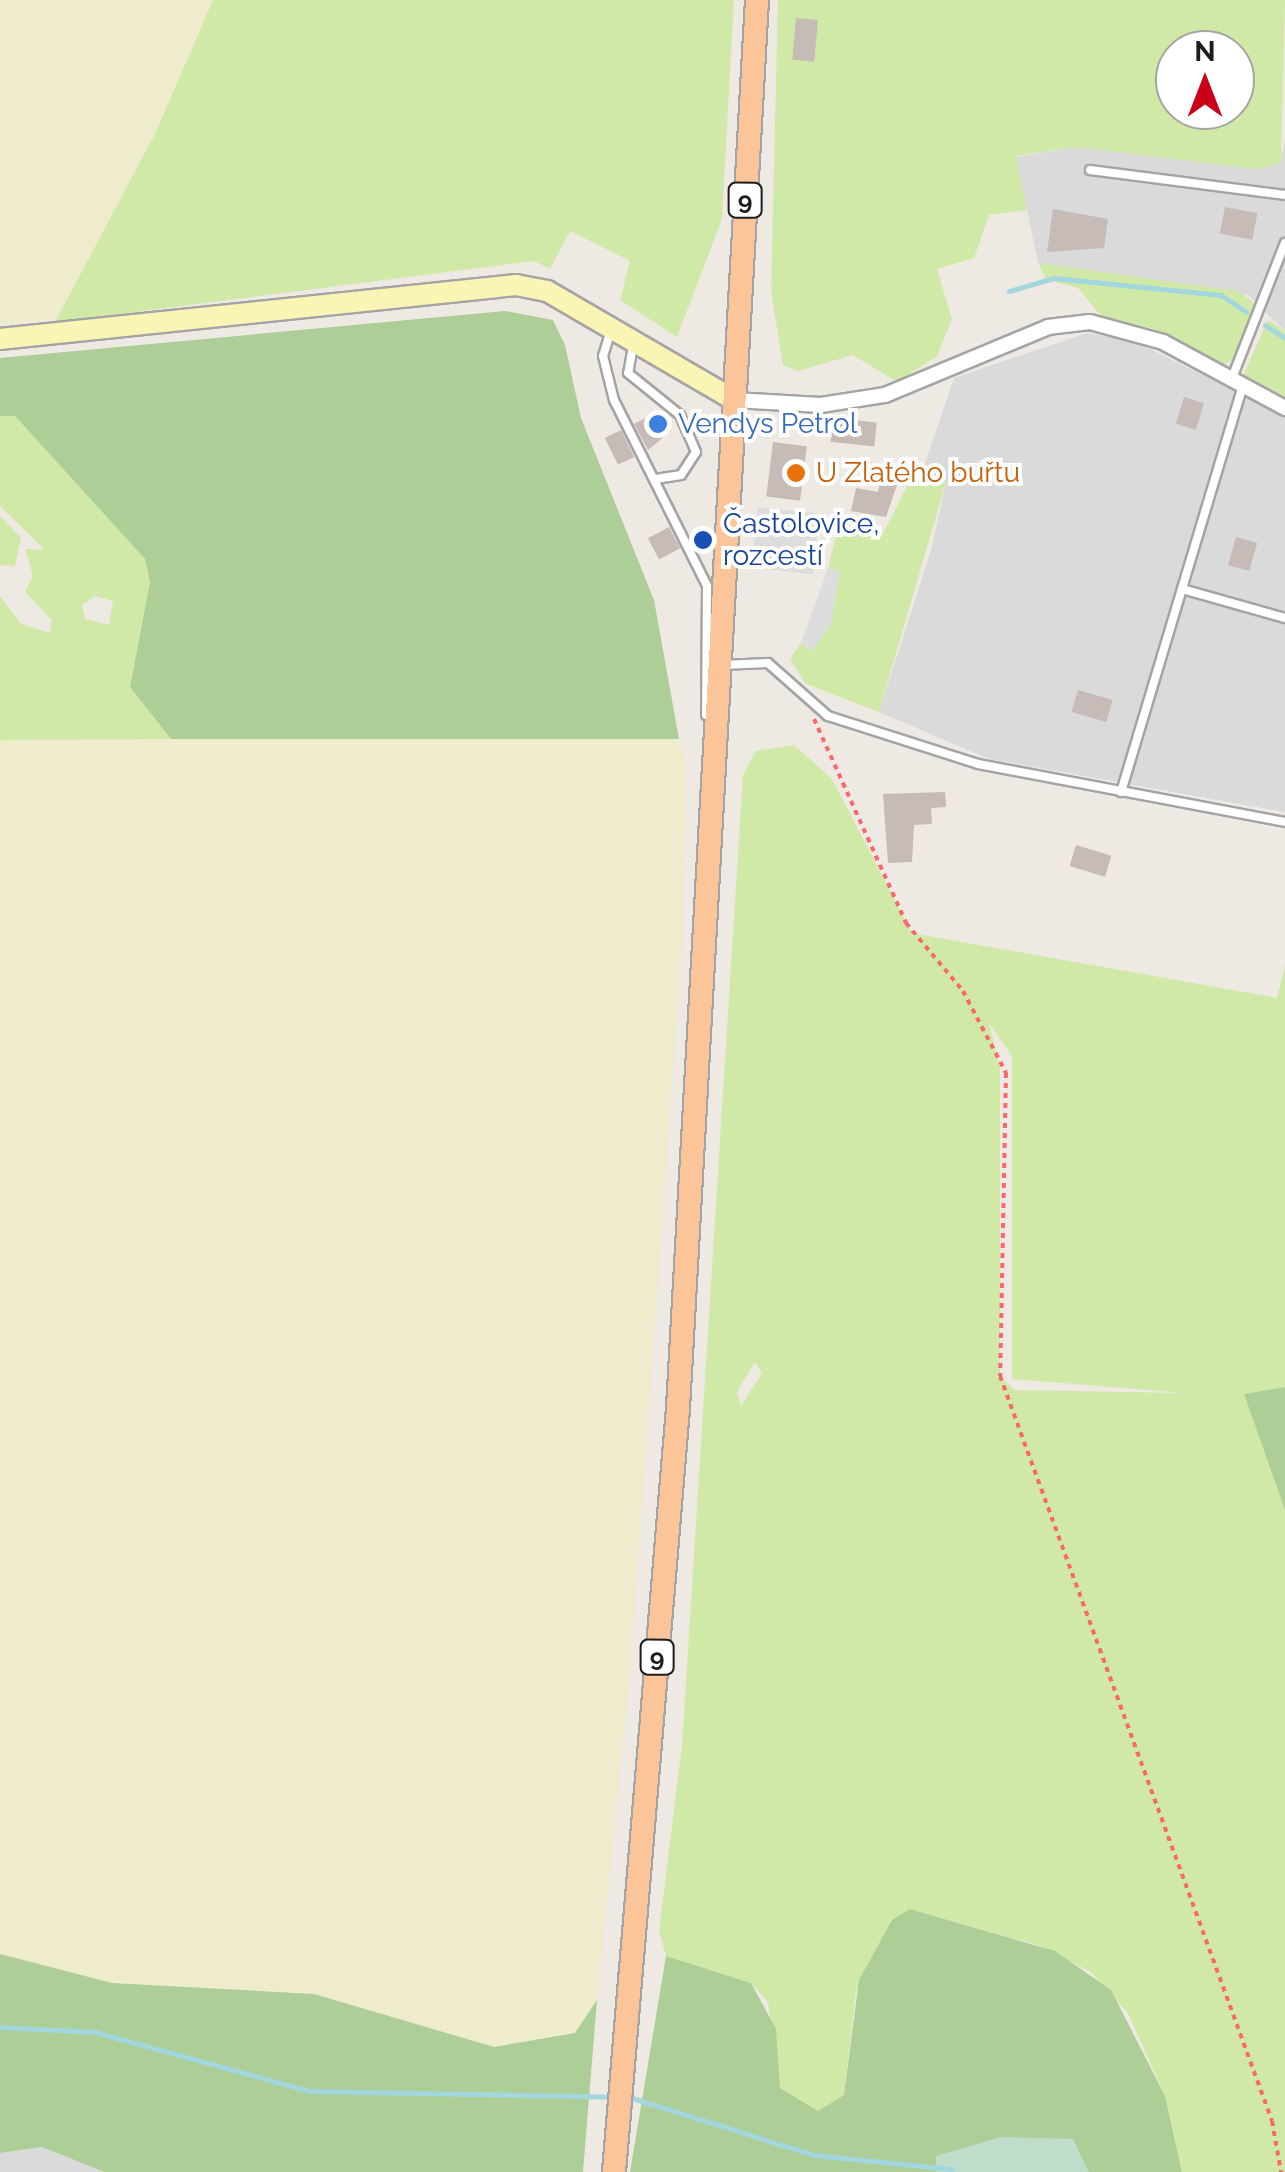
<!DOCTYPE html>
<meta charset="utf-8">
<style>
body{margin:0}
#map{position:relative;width:1285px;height:2172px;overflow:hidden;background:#eee9e3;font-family:Raleway,sans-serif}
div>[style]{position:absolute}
.residential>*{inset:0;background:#dbdada}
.farmland>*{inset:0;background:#eeeccd}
.grass>*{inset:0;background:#d0e9a7}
.forest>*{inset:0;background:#aece97}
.wetland>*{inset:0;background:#bfddcb}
.parking>*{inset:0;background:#ddd;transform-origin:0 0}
.stream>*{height:5px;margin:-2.5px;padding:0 2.5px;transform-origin:2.5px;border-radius:2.5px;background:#a2d7dd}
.building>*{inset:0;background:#c6bbb6;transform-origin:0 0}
.path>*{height:4px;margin-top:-2px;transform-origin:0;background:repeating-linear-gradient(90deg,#fb676a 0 5px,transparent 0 10px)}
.roads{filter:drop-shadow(2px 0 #a4a4a4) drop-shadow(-2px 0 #a4a4a4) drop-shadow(0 2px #a4a4a4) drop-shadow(0 -2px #a4a4a4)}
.lane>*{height:8px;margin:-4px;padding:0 4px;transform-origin:4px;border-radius:4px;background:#fff}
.street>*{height:14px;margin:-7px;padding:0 7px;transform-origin:7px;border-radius:7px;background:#fff}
.secondary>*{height:20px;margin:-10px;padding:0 10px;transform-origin:10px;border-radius:10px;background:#faf5b5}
.primary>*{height:22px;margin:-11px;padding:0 11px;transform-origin:11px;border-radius:11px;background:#fcc599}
.dots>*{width:28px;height:28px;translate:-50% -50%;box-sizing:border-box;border:5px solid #fff;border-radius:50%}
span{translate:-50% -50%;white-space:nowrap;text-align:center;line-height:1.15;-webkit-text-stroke:8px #fff;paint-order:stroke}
.shield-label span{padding:2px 8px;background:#fff;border:2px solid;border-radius:8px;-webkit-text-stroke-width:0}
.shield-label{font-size:25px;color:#1d1d1d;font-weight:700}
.shop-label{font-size:28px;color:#366cbe}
.left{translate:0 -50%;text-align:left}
.food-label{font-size:28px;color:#c56008}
.transit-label{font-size:28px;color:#164399}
.north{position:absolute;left:1155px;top:30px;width:100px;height:100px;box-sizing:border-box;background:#fff;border:2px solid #a5a5a5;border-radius:50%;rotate:0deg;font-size:28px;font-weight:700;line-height:40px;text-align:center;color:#1d1d1d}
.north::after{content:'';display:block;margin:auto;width:35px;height:45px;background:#ca0019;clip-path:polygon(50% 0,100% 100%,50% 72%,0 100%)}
</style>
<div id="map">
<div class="residential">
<i style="clip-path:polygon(1285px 139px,1285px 331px,1248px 295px,1038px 263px,1016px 157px,1076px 147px,1257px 169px,1280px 163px)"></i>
<i style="clip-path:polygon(1087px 333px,1136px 342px,1285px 416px,1285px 812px,989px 759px,879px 712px,931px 550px,946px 483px,921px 475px,954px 378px)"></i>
<i style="clip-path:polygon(42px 2147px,104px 2172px,0 2172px,0 2153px)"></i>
</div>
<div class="farmland">
<i style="clip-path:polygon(0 0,213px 0,156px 132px,56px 319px,0 325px)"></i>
<i style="clip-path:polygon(394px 734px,679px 739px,686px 762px,683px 932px,631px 1659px,597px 2000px,576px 2033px,494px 2047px,314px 1994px,112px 1983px,0 1954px,0 740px)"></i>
</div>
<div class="grass">
<i style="clip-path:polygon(213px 0,734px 0,722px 219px,677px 337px,620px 300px,630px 261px,570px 231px,550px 269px,534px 261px,55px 322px,156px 132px)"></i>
<i style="clip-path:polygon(evenodd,778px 0,1285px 0,1281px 163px,1257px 169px,1076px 147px,1016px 156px,1027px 210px,989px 215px,974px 258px,937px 269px,952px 319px,937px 356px,897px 382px,853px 355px,798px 371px,783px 365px,771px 291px,778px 0,1175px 50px,1235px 50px,1235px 110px,1175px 110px,1175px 50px)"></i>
<i style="clip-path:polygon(1038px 263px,1239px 291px,1255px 304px,1233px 360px,1220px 366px,1154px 329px,1102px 317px,1078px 288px,1047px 280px)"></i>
<i style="clip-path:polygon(1268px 320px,1285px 331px,1285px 397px,1243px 376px)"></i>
<i style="clip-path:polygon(evenodd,0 416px,15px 416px,145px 559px,150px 582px,130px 687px,171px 739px,0 740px,0 596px,21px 624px,50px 633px,52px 620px,25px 592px,33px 576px,25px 549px,45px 550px,0 506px,0 416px,95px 596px,113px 601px,109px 625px,85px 619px,82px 605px,95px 596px)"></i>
<i style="clip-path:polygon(913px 475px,946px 482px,879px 712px,806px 684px,790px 659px,801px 643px,812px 651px,840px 571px,828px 568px,838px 528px,881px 537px)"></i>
<i style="clip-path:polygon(0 516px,21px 538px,15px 566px,0 565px)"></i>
<i style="clip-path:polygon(evenodd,794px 745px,832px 779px,912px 933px,1277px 998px,1285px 965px,1285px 1387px,1245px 1394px,1285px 1510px,1285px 2172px,1182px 2172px,1165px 2096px,1128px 2013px,1091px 1972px,1038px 1945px,910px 1909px,856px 1991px,844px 2095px,818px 2111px,780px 2088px,768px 2002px,751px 1983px,666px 1956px,659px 1931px,682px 1745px,743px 775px,756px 751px,794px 745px,989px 1023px,1012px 1056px,1012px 1379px,1184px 1393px,1015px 1390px,1000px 1377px,1000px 1067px,989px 1023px,794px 745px,755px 1362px,762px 1373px,741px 1406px,737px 1392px,755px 1362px)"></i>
</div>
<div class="forest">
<i style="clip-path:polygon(505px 311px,553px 320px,565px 345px,581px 418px,654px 600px,679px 739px,171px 739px,130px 687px,150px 582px,145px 559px,15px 416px,0 416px,0 358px)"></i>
<i style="clip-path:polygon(1285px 1387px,1285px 1510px,1244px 1394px)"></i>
<i style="clip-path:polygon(910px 1909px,1055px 1951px,1111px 1990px,1165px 2096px,1182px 2172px,630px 2172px,666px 1956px,751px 1983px,776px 2029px,780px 2088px,818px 2111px,844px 2095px,859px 1980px,892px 1920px)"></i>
<i style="clip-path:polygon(0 1954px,112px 1983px,314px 1994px,494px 2047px,575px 2033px,597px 2000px,583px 2172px,104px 2172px,42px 2147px,0 2153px)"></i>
</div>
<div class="wetland">
<i style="clip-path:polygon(1001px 2137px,1073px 2139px,1089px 2172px,936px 2172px,936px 2156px)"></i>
</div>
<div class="parking">
<i style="left:758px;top:507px;width:62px;height:61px;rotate:6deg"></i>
<i style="clip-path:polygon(828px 568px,840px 571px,831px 623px,812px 651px,801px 643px)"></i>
</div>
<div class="stream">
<i style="left:1009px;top:291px;width:47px;rotate:-16.1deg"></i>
<i style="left:1054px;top:278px;width:168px;rotate:5.8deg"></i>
<i style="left:1221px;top:295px;width:30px;rotate:34deg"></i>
<i style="left:1265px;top:325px;width:24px;rotate:33deg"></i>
<i style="left:0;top:2027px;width:95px;rotate:3deg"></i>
<i style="left:95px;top:2032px;width:222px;rotate:15.4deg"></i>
<i style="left:309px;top:2091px;width:304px;rotate:1.1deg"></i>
<i style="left:629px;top:2097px;width:194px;rotate:17.4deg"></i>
<i style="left:814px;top:2155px;width:138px;rotate:5.8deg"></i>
</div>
<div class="building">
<i style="left:796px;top:18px;width:22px;height:42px;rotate:5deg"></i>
<i style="left:1225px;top:207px;width:33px;height:27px;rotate:11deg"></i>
<i style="clip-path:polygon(1053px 209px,1108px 219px,1104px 248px,1047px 252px)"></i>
<i style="left:1184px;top:397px;width:21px;height:28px;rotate:17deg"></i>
<i style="clip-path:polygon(660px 410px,671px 431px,648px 450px,634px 424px)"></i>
<i style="left:833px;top:418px;width:44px;height:24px;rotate:6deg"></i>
<i style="left:621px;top:430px;width:30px;height:18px;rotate:64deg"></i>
<i style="left:773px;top:442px;width:34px;height:55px;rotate:7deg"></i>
<i style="clip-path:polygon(880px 482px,897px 485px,886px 517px,851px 511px,856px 488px,878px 492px)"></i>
<i style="left:669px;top:527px;width:24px;height:24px;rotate:62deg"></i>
<i style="left:1236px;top:537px;width:22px;height:29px;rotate:16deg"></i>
<i style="left:1078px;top:690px;width:36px;height:23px;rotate:16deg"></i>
<i style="clip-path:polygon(945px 792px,946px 807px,931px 808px,932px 824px,914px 825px,912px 862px,888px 863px,883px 794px)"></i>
<i style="left:1076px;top:845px;width:37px;height:22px;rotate:17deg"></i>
</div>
<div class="path">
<i style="left:814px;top:719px;width:224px;rotate:65.7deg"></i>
<i style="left:906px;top:923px;width:89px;rotate:50deg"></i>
<i style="left:963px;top:991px;width:93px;rotate:62.3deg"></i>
<i style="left:1006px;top:1073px;width:303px;rotate:91.1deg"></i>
<i style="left:1000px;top:1376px;width:793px;rotate:69.94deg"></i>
<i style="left:1272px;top:2121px;width:52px;rotate:80deg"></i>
</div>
<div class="roads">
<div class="lane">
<i style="left:1090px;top:170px;width:197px;rotate:7.3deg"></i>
<i style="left:611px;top:330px;width:27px;rotate:107deg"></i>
<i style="left:603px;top:356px;width:45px;rotate:76deg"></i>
<i style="left:614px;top:400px;width:208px;rotate:63.4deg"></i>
<i style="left:707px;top:586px;width:129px;rotate:90.4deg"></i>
<i style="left:633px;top:346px;width:27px;rotate:100deg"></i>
<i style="left:628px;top:373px;width:67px;rotate:38.9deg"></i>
<i style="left:680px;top:415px;width:40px;rotate:66.6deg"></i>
<i style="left:696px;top:452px;width:27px;rotate:123deg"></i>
<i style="left:681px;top:475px;width:26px;rotate:171deg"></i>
<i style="left:1232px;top:378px;width:145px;rotate:-68.6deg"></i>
<i style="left:1182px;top:589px;width:107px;rotate:15.7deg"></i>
<i style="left:722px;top:665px;width:46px;rotate:-2.5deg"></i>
<i style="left:768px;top:663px;width:80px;rotate:41.5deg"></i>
<i style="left:828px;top:716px;width:157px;rotate:17.7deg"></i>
<i style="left:978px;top:764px;width:312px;rotate:10.7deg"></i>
<i style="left:1121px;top:792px;width:421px;rotate:-73.3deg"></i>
</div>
<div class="street">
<i style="left:734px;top:400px;width:87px;rotate:3.3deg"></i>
<i style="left:821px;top:405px;width:65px;rotate:-8.9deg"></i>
<i style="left:885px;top:395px;width:177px;rotate:-22.6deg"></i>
<i style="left:1048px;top:327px;width:42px;rotate:-6.8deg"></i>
<i style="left:1090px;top:322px;width:76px;rotate:15.3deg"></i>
<i style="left:1163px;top:342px;width:139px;rotate:28.4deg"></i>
</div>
<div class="secondary">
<i style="left:0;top:339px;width:519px;rotate:-5.97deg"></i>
<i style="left:516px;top:285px;width:32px;rotate:11deg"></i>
<i style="left:547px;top:291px;width:216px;rotate:30.2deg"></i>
</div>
<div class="primary">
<i style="left:614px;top:2172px;width:767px;rotate:-85.21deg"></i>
<i style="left:678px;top:1408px;width:1410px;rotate:-86.79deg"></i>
</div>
</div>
<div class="dots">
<i style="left:658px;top:424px;background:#3f7fe0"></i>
<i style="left:796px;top:473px;background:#e8710a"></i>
<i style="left:703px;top:540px;background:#1a4fb4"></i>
</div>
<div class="shield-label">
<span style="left:745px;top:200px">9</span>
<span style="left:657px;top:1657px">9</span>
</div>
<div class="shop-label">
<span class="left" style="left:678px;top:424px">Vendys Petrol</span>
</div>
<div class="food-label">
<span class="left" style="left:816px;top:473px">U Zlatého buřtu</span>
</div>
<div class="transit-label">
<span class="left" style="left:723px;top:540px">Častolovice,<br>rozcestí</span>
</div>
<div class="north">N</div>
</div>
